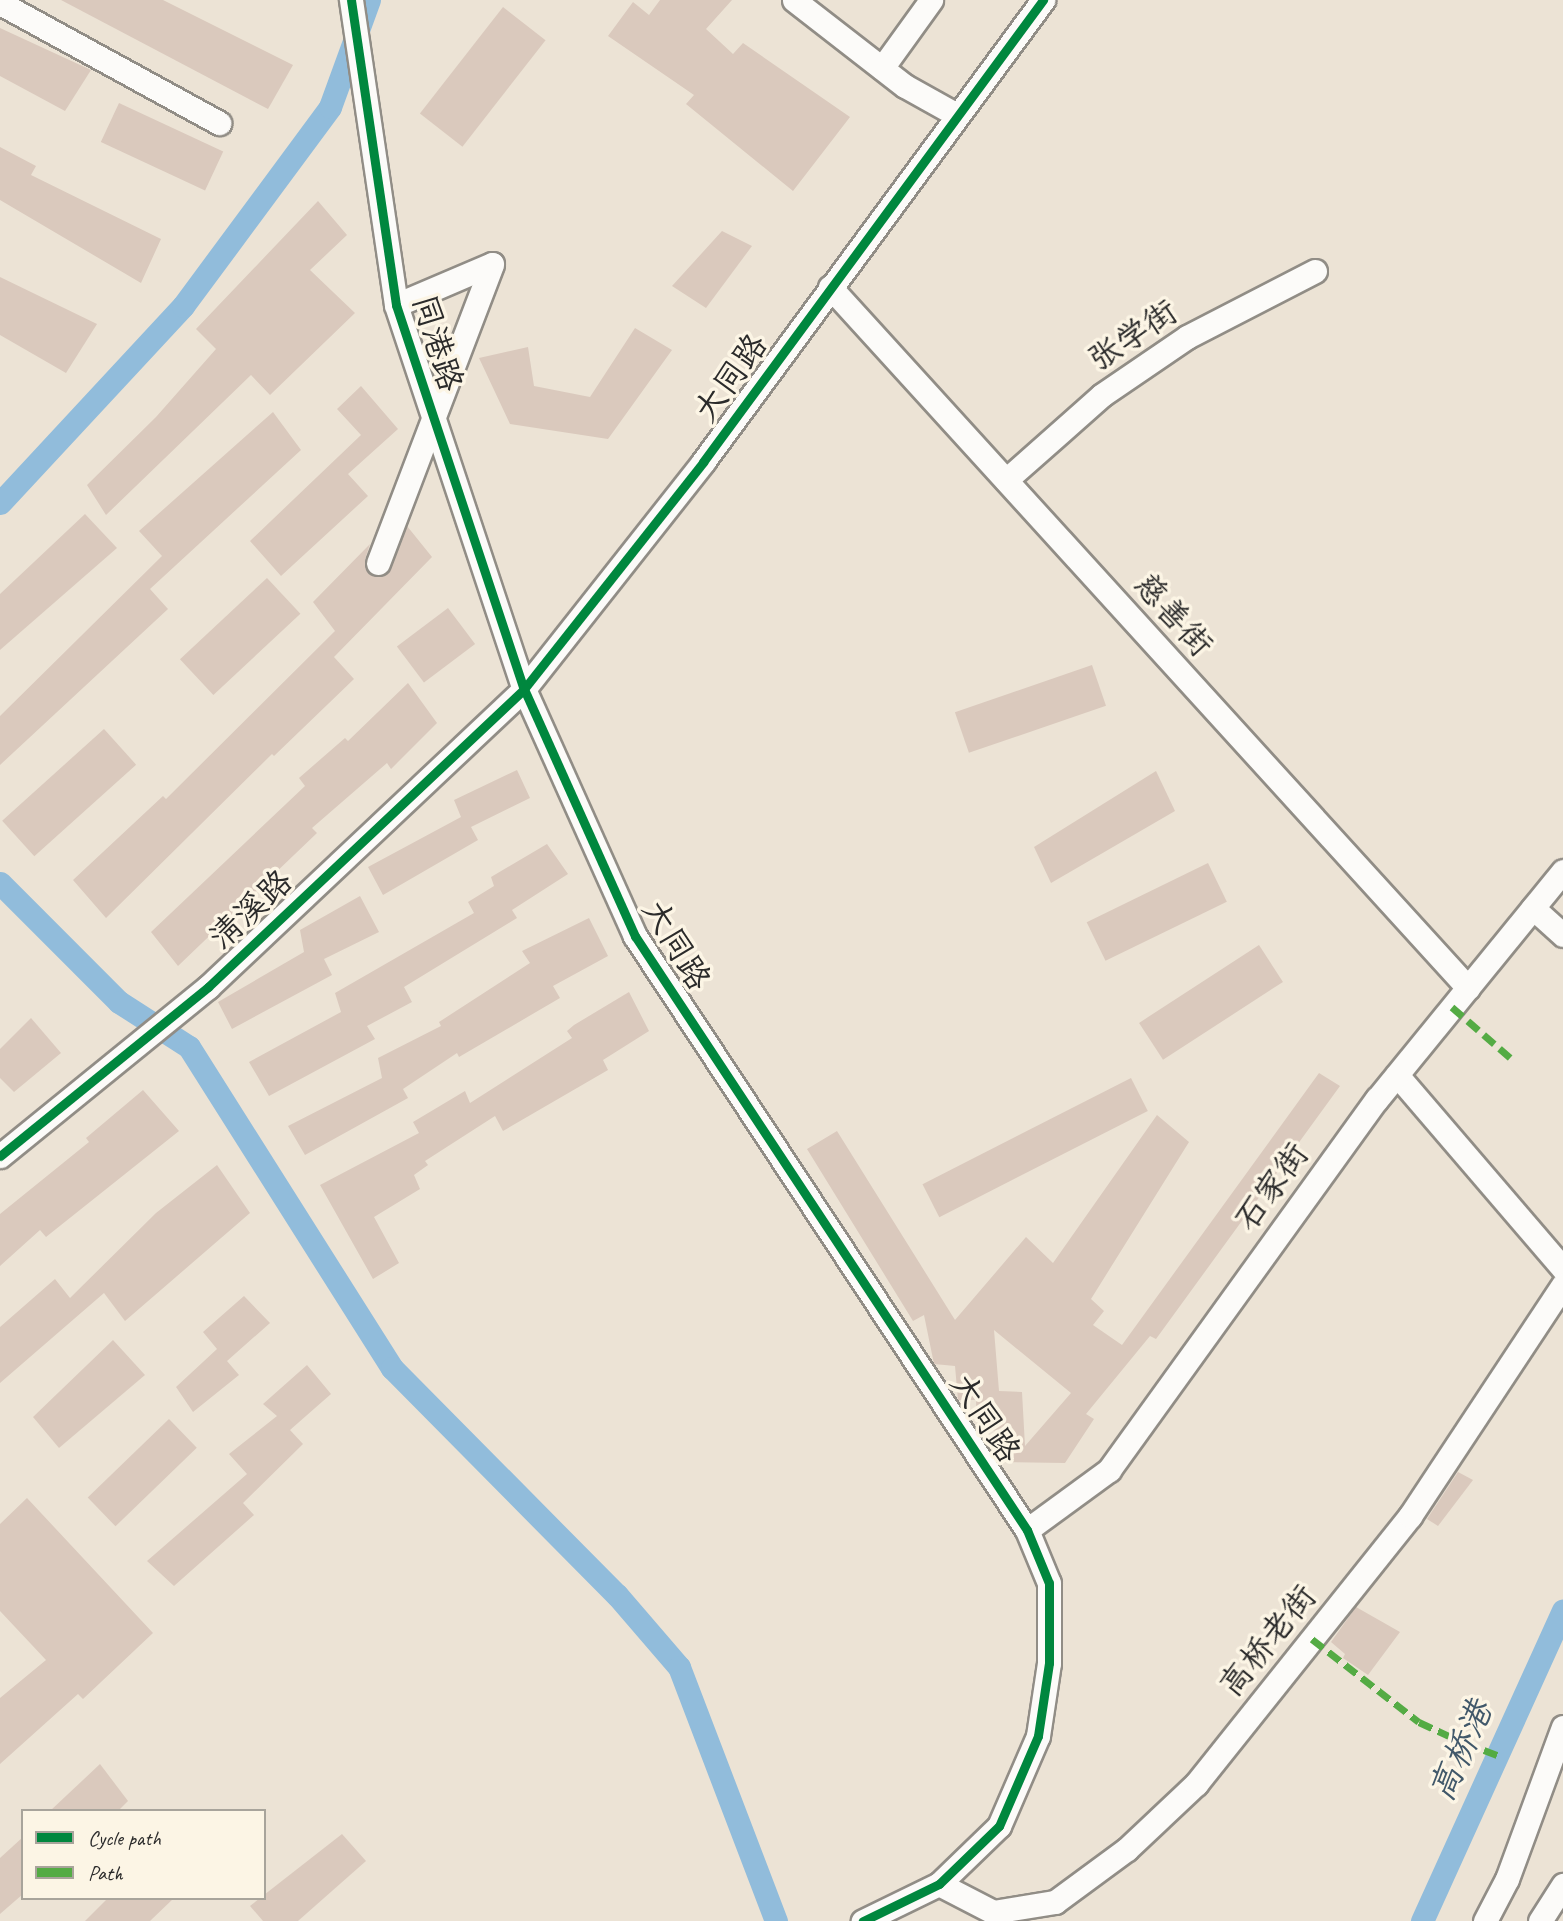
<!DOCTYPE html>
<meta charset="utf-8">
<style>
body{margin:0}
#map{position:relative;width:1563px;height:1921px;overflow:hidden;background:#ece3d5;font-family:Caveat,"LXGW WenKai TC",sans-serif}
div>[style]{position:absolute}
.canal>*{height:23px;margin:-11.5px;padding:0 11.5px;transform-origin:11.5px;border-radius:11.5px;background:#91bcdb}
.building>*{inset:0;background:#dac9bd;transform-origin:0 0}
.roads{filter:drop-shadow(2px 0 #918d86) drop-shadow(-2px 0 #918d86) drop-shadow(0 2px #918d86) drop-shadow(0 -2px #918d86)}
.minor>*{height:23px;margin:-11.5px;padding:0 11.5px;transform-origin:11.5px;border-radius:11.5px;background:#fcfbf9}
.quiet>*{height:7px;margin-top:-3.5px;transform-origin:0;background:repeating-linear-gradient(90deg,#54ab44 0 14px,transparent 0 21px)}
.cycleway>*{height:9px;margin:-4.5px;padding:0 4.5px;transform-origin:4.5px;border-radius:4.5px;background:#00873e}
span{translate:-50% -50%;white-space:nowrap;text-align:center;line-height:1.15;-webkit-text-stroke:7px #fcf5e5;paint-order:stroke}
.street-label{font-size:33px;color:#2b2b2b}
.water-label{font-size:35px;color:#41586a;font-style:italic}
.legend{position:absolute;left:21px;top:1809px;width:245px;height:91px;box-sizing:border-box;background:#fcf5e5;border:2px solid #a8a49b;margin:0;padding:9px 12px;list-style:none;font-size:21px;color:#2b2b2b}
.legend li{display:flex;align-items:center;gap:14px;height:35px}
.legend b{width:35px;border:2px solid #a8a49b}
</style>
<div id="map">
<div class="canal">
<i style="left:0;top:503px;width:269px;rotate:-47.1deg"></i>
<i style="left:183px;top:306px;width:247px;rotate:-53.5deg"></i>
<i style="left:330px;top:107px;width:114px;rotate:-70deg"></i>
<i style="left:0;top:883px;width:168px;rotate:45deg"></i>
<i style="left:119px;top:1002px;width:83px;rotate:32.7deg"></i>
<i style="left:189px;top:1047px;width:380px;rotate:57.7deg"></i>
<i style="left:392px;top:1368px;width:320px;rotate:45.3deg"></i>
<i style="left:617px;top:1595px;width:95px;rotate:49.3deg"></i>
<i style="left:679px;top:1667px;width:272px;rotate:69.1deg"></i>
<i style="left:1422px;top:1921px;width:341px;rotate:-65.6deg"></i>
</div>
<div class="building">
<i style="clip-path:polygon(61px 0,163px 0,293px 65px,268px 109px)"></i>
<i style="clip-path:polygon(660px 0,732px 0,706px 29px,733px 54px,743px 43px,850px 117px,793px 191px,686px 104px,694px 95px,608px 36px,633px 2px,649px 15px)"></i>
<i style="left:503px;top:7px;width:54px;height:135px;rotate:38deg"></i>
<i style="clip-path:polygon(0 28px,91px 70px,65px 111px,0 76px)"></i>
<i style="left:119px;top:103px;width:115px;height:43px;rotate:25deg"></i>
<i style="clip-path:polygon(0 147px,36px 166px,31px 175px,161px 239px,141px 283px,0 200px)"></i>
<i style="clip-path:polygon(318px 201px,347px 235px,310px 270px,355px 313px,270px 395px,251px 375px,106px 515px,87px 485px,156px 417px,216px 349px,196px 329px)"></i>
<i style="clip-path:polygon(722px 231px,752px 246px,706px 308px,672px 286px)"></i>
<i style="clip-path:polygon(0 277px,97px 324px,66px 373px,0 335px)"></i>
<i style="clip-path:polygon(635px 328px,672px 350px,608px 439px,510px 424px,479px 358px,528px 347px,534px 386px,590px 397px)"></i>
<i style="clip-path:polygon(361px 386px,398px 429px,348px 474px,368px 496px,281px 576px,250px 541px,361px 435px,337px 409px)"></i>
<i style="clip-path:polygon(273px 412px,301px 450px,150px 589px,168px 609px,0 765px,0 716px,162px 556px,139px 531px)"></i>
<i style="clip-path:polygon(85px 514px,117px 548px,0 650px,0 594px)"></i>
<i style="clip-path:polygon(407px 526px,432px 557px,334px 657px,354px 679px,274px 756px,272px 754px,106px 918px,73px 880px,163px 796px,166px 799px,335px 631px,313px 602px,370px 544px,365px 559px,367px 571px,374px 576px,386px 574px)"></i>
<i style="left:267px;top:578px;width:49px;height:119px;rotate:47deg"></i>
<i style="left:448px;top:608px;width:45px;height:64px;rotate:53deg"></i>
<i style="left:1092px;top:665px;width:43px;height:145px;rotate:71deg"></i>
<i style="clip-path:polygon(408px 683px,437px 723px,391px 769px,387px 763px,312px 828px,317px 833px,178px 966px,151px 932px,305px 786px,299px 778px,345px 738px,348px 741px)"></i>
<i style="left:104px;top:729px;width:48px;height:137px;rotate:48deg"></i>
<i style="clip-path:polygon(517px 770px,530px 798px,471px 827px,478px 840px,383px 895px,368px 867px,461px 817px,454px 800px)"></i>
<i style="clip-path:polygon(1156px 771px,1175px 811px,1051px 883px,1034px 847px)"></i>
<i style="clip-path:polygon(547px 844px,568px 874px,512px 910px,517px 918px,404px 987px,412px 1002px,367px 1026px,375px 1039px,269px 1096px,249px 1062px,341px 1012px,335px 993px,474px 913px,468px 902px,494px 886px,491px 877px)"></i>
<i style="left:1208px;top:863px;width:43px;height:135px;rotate:64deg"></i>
<i style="clip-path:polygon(360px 896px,379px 932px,324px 959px,332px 975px,232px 1029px,218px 1002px,304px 952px,300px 930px)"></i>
<i style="clip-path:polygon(589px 918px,608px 956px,553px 986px,560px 998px,459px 1057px,457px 1053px,403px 1089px,408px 1098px,305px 1155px,288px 1126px,382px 1078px,378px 1058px,441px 1026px,439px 1022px,530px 963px,522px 951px)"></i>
<i style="left:1259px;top:945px;width:44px;height:143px;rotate:57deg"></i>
<i style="clip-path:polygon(629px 992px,649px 1031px,603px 1060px,608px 1070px,503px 1131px,495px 1116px,425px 1161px,428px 1165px,414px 1175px,420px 1189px,374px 1217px,399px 1263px,373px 1279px,320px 1185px,419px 1133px,413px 1122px,465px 1091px,470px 1103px,572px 1038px,567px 1031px,574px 1025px)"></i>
<i style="clip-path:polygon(31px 1018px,61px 1053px,14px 1092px,0 1078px,0 1049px)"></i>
<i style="clip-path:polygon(evenodd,1319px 1073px,1340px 1086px,1156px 1339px,1150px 1336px,1086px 1414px,1094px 1419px,1065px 1463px,999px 1462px,999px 1431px,977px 1429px,976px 1400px,958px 1400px,955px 1366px,934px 1364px,924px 1315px,913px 1321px,807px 1149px,837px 1131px,955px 1320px,1026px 1237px,1053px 1263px,1157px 1115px,1189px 1142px,1091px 1299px,1104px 1311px,1093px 1325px,1122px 1345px,1319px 1073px,994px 1330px,1071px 1393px,1025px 1446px,1022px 1392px,999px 1391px,994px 1330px)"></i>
<i style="left:1131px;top:1078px;width:37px;height:234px;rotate:63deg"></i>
<i style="clip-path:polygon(143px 1090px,179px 1131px,46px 1237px,40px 1230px,0 1266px,0 1214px,89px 1142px,86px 1138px)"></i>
<i style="clip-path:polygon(217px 1165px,250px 1213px,125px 1321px,104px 1293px,0 1383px,0 1327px,55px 1279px,70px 1298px,156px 1213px)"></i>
<i style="clip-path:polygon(244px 1296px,270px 1323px,227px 1361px,239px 1375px,193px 1412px,176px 1387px,217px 1349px,203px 1332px)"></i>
<i style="clip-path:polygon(113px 1340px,145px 1375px,59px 1448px,33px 1417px)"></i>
<i style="clip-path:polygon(307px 1365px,331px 1394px,290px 1430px,303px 1444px,243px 1503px,254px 1515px,174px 1586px,147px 1561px,247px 1474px,229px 1454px,277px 1416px,263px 1404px)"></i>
<i style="left:169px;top:1419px;width:40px;height:113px;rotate:46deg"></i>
<i style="clip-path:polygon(1458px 1472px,1473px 1480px,1438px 1526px,1427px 1519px)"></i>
<i style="clip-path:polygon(27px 1498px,153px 1633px,83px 1699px,78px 1694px,0 1764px,0 1698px,46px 1660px,0 1611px,0 1524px)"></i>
<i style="clip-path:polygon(1356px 1607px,1400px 1632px,1368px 1675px,1343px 1658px,1345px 1654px,1331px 1642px)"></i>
<i style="clip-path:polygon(100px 1764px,128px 1801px,118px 1811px,50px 1811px)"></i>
<i style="clip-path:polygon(342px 1834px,366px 1861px,298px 1921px,263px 1921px,250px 1906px)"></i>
<i style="clip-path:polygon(23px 1837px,23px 1894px,0 1914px,0 1858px)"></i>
<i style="clip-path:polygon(108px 1898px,174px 1898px,150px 1921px,85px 1921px)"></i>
</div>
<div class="roads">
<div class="minor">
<i style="left:351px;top:0;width:308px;rotate:81.6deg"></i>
<i style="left:396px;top:305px;width:405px;rotate:71.6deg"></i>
<i style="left:524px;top:689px;width:271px;rotate:65.8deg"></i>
<i style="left:635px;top:936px;width:712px;rotate:56.58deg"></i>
<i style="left:1027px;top:1530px;width:57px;rotate:67.5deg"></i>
<i style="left:1049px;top:1583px;width:80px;rotate:90deg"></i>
<i style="left:1049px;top:1663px;width:74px;rotate:98.6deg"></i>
<i style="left:1038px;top:1736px;width:98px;rotate:113.4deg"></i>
<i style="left:999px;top:1826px;width:83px;rotate:136deg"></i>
<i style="left:939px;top:1884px;width:85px;rotate:154deg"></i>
<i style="left:794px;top:0;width:140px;rotate:37.8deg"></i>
<i style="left:905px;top:86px;width:60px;rotate:29.1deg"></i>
<i style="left:0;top:3px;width:250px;rotate:28.7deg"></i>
<i style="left:882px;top:68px;width:84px;rotate:-54.2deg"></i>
<i style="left:830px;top:287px;width:948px;rotate:47.69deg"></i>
<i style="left:1006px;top:480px;width:128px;rotate:-41.5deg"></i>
<i style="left:1102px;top:395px;width:103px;rotate:-34.3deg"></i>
<i style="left:1187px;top:337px;width:144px;rotate:-27.3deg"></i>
<i style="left:378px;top:563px;width:320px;rotate:-69.1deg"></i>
<i style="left:492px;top:264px;width:104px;rotate:156.9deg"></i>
<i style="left:1533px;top:908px;width:40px;rotate:42deg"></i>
<i style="left:1397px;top:1075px;width:255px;rotate:49.4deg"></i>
<i style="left:0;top:1156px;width:268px;rotate:-39.1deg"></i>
<i style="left:208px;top:987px;width:434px;rotate:-43.3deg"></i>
<i style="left:524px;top:689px;width:289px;rotate:-51.7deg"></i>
<i style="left:703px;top:462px;width:574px;rotate:-53.65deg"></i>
<i style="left:1027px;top:1530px;width:102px;rotate:-36.2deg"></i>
<i style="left:1109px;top:1470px;width:458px;rotate:-54.2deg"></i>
<i style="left:1377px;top:1099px;width:294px;rotate:-50.8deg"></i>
<i style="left:939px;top:1884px;width:61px;rotate:27.4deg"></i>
<i style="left:993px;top:1912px;width:63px;rotate:-9.2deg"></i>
<i style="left:1055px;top:1902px;width:89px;rotate:-36.4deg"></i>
<i style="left:1127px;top:1849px;width:95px;rotate:-43.3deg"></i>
<i style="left:1196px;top:1784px;width:343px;rotate:-51.4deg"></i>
<i style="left:1410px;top:1516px;width:277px;rotate:-56.5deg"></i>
<i style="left:1485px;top:1921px;width:47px;rotate:-62.4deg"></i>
<i style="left:1507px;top:1879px;width:162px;rotate:-69.8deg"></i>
<i style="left:1540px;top:1921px;width:43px;rotate:-57.4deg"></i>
</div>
</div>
<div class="quiet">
<i style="left:1452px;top:1007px;width:81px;rotate:41deg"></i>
<i style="left:1312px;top:1639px;width:135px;rotate:37.8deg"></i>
<i style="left:1419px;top:1722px;width:33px;rotate:25deg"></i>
<i style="left:1484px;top:1750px;width:14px;rotate:21deg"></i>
</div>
<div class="cycleway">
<i style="left:351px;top:0;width:308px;rotate:81.6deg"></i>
<i style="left:396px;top:305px;width:405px;rotate:71.6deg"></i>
<i style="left:524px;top:689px;width:271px;rotate:65.8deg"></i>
<i style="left:635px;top:936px;width:712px;rotate:56.58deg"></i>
<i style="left:1027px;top:1530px;width:57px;rotate:67.5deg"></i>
<i style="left:1049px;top:1583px;width:80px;rotate:90deg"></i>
<i style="left:1049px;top:1663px;width:74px;rotate:98.6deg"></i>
<i style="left:1038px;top:1736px;width:98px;rotate:113.4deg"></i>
<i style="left:999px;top:1826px;width:83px;rotate:136deg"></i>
<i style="left:939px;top:1884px;width:85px;rotate:154deg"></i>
<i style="left:0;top:1156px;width:268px;rotate:-39.1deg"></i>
<i style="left:208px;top:987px;width:434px;rotate:-43.3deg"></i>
<i style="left:524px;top:689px;width:289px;rotate:-51.7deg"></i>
<i style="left:703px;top:462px;width:574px;rotate:-53.65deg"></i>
</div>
<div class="street-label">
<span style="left:1133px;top:336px;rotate:-34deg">张学街</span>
<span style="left:437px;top:343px;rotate:73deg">同港路</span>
<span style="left:731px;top:378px;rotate:-54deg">大同路</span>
<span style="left:1173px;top:615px;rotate:48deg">慈善街</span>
<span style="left:251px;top:910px;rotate:-43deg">清溪路</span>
<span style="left:676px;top:945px;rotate:59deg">大同路</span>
<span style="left:1272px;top:1187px;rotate:-54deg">石家街</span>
<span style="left:985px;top:1418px;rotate:57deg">大同路</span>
<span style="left:1268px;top:1641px;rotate:-51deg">高桥老街</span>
</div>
<div class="water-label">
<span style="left:1461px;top:1751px;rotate:-66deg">高桥港</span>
</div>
<ul class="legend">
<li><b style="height:9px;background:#00873e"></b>Cycle path</li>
<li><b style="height:9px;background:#54ab44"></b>Path</li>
</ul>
</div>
